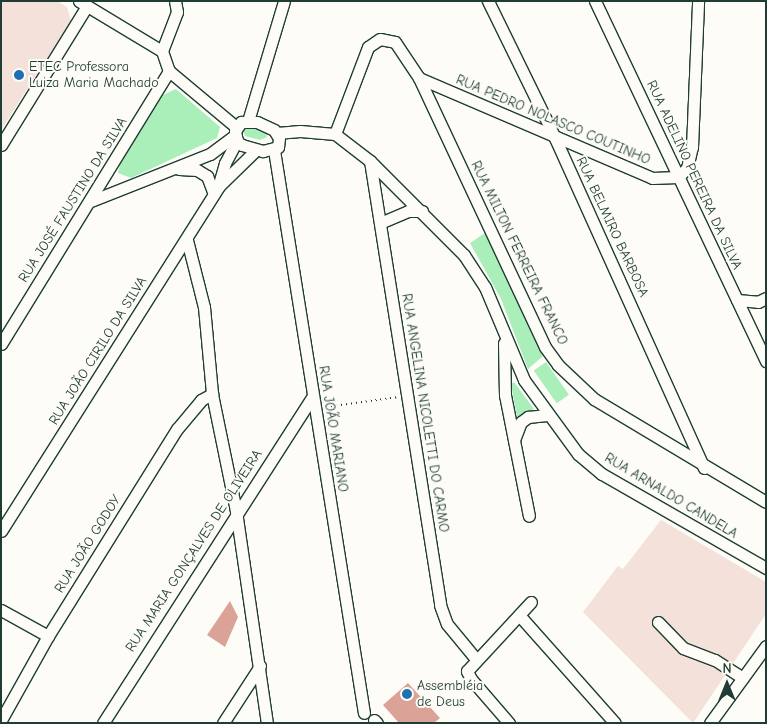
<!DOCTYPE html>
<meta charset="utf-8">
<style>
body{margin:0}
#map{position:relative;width:767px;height:724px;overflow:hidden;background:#fdfcf7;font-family:"Comic Neue",sans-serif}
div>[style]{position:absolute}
.built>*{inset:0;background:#f3e1da}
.green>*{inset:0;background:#aaeeb9;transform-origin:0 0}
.building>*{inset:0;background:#dba298}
.path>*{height:2px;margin-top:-1px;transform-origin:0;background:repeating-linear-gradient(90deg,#1f3d34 0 1px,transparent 0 5px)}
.roads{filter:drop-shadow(1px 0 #1f3d34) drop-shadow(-1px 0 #1f3d34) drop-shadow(0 1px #1f3d34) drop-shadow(0 -1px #1f3d34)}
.minor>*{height:11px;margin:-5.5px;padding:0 5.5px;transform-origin:5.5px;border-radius:5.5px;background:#fdfcf7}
.dots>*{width:14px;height:14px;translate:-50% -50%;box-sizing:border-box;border:2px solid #fdfcf7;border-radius:50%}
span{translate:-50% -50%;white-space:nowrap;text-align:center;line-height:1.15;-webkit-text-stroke:4px #fdfcf7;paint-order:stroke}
.poi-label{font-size:14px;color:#1f3d34}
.left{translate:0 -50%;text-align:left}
.street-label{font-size:14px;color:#1f3d34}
.frame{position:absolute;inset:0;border:2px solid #1f3d34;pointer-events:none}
.north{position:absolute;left:702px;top:659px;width:50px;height:50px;-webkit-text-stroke:4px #fdfcf7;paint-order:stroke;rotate:0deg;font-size:14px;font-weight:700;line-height:20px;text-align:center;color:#1f3d34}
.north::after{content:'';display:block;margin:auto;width:18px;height:22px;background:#1f3d34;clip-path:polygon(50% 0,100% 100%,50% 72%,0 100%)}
</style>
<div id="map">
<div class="built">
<i style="clip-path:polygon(1px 1px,57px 1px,67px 7px,71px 21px,1px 130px)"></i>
<i style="clip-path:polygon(661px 520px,766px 582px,766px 614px,693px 723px,583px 612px,618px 566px,623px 569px)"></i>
</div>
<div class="green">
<i style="clip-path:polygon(176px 89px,220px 127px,217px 138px,131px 178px,118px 173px,121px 160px,163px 95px)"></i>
<i style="clip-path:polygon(255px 126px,266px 132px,267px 137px,260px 140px,245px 136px,242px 127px)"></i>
<i style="clip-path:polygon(485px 233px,543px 356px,528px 369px,501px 299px,470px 243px)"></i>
<i style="left:546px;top:362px;width:40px;height:15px;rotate:55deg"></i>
<i style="clip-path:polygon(514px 382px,534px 409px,517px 417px,511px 384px)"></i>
</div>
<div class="building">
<i style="clip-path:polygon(230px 601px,238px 617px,225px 647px,207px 635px)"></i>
<i style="clip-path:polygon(408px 683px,440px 718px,434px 723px,399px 723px,383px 705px)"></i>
</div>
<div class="path">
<i style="left:326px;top:407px;width:73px;rotate:-7.9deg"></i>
</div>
<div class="roads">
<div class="minor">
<i style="left:79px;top:1px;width:97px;rotate:31.1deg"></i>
<i style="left:162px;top:51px;width:21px;rotate:71deg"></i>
<i style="left:169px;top:71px;width:87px;rotate:39.9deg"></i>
<i style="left:488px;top:1px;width:153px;rotate:63.9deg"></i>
<i style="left:555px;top:138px;width:362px;rotate:65.7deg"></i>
<i style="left:595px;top:1px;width:399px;rotate:64.6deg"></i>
<i style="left:162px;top:51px;width:42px;rotate:-69deg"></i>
<i style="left:177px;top:12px;width:11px;rotate:-100deg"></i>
<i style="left:419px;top:78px;width:254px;rotate:23.2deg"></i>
<i style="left:652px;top:178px;width:26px;rotate:-2deg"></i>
<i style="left:678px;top:177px;width:13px;rotate:-45deg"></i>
<i style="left:687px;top:168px;width:22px;rotate:-77deg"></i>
<i style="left:692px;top:147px;width:146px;rotate:-87.6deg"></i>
<i style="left:248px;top:121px;width:125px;rotate:-73.3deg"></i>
<i style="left:241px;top:122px;width:16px"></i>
<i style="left:257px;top:122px;width:19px;rotate:25deg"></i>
<i style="left:274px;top:130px;width:9px;rotate:58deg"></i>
<i style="left:279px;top:138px;width:9px;rotate:96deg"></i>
<i style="left:278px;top:147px;width:16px;rotate:165deg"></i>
<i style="left:263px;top:151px;width:22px;rotate:-164deg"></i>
<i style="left:242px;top:145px;width:6px;rotate:-149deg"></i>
<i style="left:237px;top:142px;width:11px;rotate:-100deg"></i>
<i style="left:235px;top:131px;width:11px;rotate:-56deg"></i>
<i style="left:277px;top:133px;width:23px;rotate:-5deg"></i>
<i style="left:300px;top:131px;width:35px;rotate:5deg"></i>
<i style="left:335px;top:134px;width:44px;rotate:37.6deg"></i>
<i style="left:370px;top:161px;width:133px;rotate:45deg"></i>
<i style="left:464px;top:255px;width:38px;rotate:57deg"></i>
<i style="left:485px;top:287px;width:101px;rotate:67.2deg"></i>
<i style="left:524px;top:380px;width:92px;rotate:53.9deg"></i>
<i style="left:578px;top:454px;width:31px;rotate:40deg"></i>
<i style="left:602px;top:474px;width:189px;rotate:29.8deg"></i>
<i style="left:335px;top:134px;width:93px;rotate:-69.2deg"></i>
<i style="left:368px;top:47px;width:14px;rotate:-34deg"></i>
<i style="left:380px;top:39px;width:15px;rotate:11deg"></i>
<i style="left:395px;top:42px;width:43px;rotate:56.3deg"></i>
<i style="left:419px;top:78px;width:297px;rotate:64.9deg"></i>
<i style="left:545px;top:347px;width:22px;rotate:54deg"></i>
<i style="left:558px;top:365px;width:50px;rotate:43.4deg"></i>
<i style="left:594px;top:399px;width:200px;rotate:30.9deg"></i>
<i style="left:1px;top:145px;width:163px;rotate:-58.3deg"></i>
<i style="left:274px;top:150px;width:570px;rotate:80.92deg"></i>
<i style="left:370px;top:161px;width:449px;rotate:81deg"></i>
<i style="left:440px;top:605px;width:20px;rotate:70deg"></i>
<i style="left:447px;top:624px;width:45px;rotate:50.4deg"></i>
<i style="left:179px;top:169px;width:18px;rotate:3deg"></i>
<i style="left:197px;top:170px;width:12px;rotate:31deg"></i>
<i style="left:207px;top:176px;width:19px;rotate:69deg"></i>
<i style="left:219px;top:184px;width:22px;rotate:-74deg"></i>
<i style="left:225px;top:163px;width:26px;rotate:-62deg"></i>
<i style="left:91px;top:201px;width:128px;rotate:-21.6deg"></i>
<i style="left:210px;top:154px;width:31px;rotate:-37deg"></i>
<i style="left:380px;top:223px;width:30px;rotate:-23deg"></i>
<i style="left:408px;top:211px;width:14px"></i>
<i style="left:187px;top:240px;width:69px;rotate:75.8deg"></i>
<i style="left:204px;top:307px;width:87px;rotate:84.7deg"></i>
<i style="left:212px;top:394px;width:119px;rotate:78.4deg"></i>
<i style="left:236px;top:511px;width:214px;rotate:81.7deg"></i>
<i style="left:737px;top:300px;width:21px;rotate:5deg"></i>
<i style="left:758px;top:302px;width:9px;rotate:-27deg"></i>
<i style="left:504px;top:343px;width:52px;rotate:88.9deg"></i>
<i style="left:505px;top:395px;width:123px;rotate:78.8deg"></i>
<i style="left:1px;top:344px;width:321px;rotate:-58.4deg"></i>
<i style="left:514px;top:440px;width:19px;rotate:-69deg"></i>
<i style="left:521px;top:422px;width:9px;rotate:-36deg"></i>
<i style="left:528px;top:417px;width:19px;rotate:-6deg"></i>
<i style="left:1px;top:531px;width:408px;rotate:-57.7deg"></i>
<i style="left:219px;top:186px;width:52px;rotate:-44.2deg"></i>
<i style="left:1px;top:610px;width:54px;rotate:29deg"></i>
<i style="left:519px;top:615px;width:144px;rotate:48.4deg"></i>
<i style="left:658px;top:622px;width:36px;rotate:46deg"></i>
<i style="left:683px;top:648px;width:34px;rotate:21deg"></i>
<i style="left:715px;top:660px;width:33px;rotate:33deg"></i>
<i style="left:1px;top:720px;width:96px;rotate:-60.8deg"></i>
<i style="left:48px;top:636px;width:244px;rotate:-58.1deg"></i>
<i style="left:177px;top:429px;width:38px;rotate:-50deg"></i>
<i style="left:201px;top:400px;width:13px;rotate:-29deg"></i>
<i style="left:374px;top:720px;width:4px;rotate:45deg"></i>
<i style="left:103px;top:723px;width:387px;rotate:-57.3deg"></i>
<i style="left:223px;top:723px;width:68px;rotate:-57deg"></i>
<i style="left:509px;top:723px;width:58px;rotate:-130.8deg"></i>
<i style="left:471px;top:679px;width:9px;rotate:-117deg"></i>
<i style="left:467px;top:671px;width:94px;rotate:-47.2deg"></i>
<i style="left:710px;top:723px;width:95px;rotate:-54deg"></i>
</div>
</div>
<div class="dots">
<i style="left:19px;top:75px;background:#1f6fb2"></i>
<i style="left:407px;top:694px;background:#1f6fb2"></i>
</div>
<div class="poi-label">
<span class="left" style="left:29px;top:75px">ETEC Professora<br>Luiza Maria Machado</span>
<span class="left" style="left:417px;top:694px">Assembléia<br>de Deus</span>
</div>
<div class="street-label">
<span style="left:553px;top:120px;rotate:23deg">RUA PEDRO NOLASCO COUTINHO</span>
<span style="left:694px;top:175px;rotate:65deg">RUA ADELINO PEREIRA DA SILVA</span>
<span style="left:73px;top:200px;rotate:-58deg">RUA JOSÉ FAUSTINO DA SILVA</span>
<span style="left:612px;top:227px;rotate:65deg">RUA BELMIRO BARBOSA</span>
<span style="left:519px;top:253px;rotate:64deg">RUA MILTON FERREIRA FRANCO</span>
<span style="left:98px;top:351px;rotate:-58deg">RUA JOÃO CIRILO DA SILVA</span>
<span style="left:425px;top:413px;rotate:81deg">RUA ANGELINA NICOLETTI DO CARMO</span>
<span style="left:333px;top:429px;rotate:81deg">RUA JOÃO MARIANO</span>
<span style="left:671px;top:496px;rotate:31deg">RUA ARNALDO CANDELA</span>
<span style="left:88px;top:544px;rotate:-58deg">RUA JOÃO GODOY</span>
<span style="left:194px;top:551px;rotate:-57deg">RUA MARIA GONÇALVES DE OLIVEIRA</span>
</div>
<div class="frame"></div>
<div class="north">N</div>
</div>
